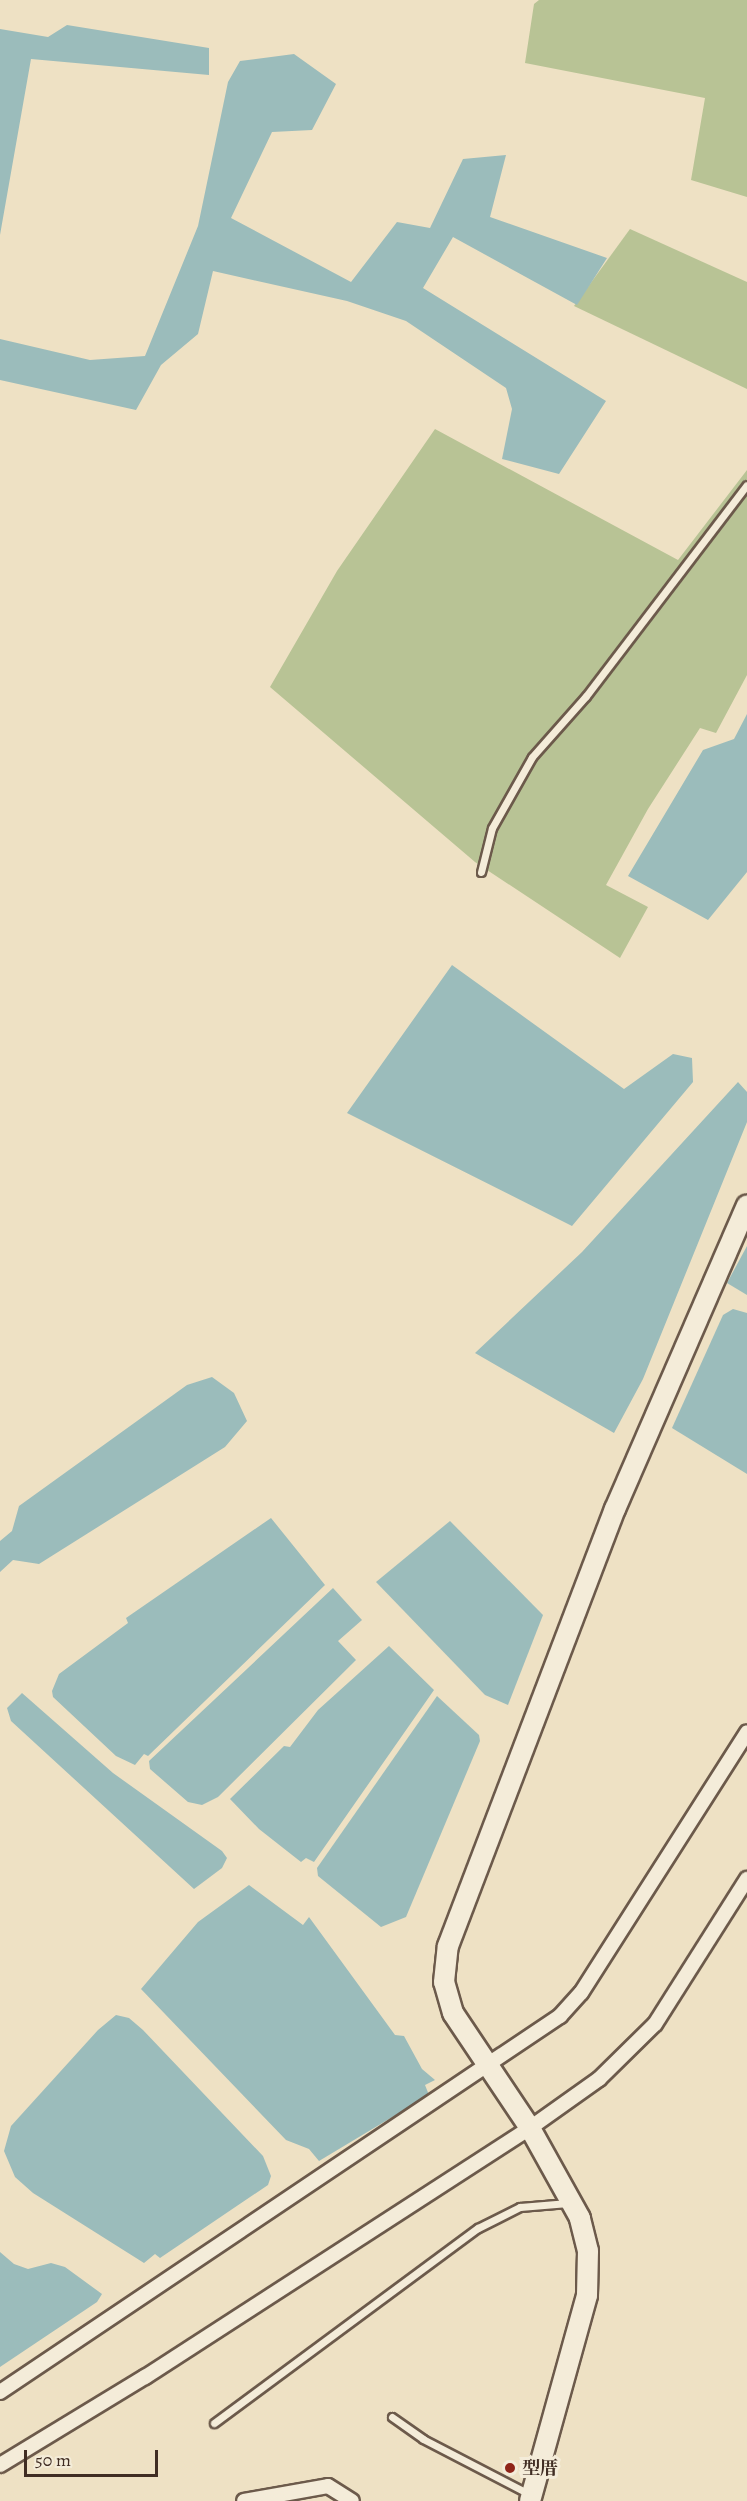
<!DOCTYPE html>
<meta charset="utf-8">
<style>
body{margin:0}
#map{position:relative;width:747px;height:2501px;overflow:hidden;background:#eee1c4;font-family:Alegreya,"Noto Serif TC",serif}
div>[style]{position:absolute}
.green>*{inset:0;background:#b8c395}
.water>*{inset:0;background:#9bbcbb}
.roads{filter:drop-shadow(2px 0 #6c5a4b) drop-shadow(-2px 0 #6c5a4b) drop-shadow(0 2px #6c5a4b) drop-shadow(0 -2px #6c5a4b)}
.lane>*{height:7px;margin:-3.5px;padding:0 3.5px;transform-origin:3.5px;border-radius:3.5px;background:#f4ecd9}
.street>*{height:14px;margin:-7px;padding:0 7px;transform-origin:7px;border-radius:7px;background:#f4ecd9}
.secondary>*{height:20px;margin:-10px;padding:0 10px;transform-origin:10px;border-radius:10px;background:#f4ecd9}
.dots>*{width:16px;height:16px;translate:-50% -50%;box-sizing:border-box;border:3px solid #f4ecd9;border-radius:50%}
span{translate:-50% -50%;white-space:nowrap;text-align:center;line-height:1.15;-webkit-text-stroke:6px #f4ecd9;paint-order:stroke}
.poi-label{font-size:18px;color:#402d23;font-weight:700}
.left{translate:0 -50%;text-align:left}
.scale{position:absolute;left:24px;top:2450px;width:134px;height:27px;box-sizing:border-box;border:3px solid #402d23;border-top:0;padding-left:8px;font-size:18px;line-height:21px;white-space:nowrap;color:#402d23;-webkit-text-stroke:4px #f4ecd9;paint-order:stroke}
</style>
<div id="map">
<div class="green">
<i style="clip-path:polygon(539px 0,747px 0,747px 197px,691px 180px,705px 98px,525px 63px,534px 4px)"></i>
<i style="clip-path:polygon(630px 229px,747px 282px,747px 389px,574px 306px)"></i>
<i style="clip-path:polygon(435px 429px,678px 560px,747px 470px,747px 675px,716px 733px,700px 728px,648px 809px,606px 885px,648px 907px,620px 958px,475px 862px,270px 687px,337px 571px)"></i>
</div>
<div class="water">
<i style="clip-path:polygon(67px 25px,209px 48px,209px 75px,31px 59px,0 235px,0 29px,48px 37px)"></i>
<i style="clip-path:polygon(294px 54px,336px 84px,312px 130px,272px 132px,231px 218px,351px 282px,397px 222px,430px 228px,463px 159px,506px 155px,490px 217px,607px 258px,577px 305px,453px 237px,423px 288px,606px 401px,559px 474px,502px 459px,512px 409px,506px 388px,406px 321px,347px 301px,213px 271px,198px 334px,161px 365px,136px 410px,0 380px,0 339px,90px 360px,145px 356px,198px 226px,228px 82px,240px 61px)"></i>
<i style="clip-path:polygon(747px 714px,747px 872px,708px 920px,628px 876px,703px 750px,734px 739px)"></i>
<i style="clip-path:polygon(452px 965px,624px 1089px,673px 1054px,692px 1058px,693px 1082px,572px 1226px,347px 1113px)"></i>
<i style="clip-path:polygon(738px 1082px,747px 1092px,747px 1122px,643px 1379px,614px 1433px,475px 1353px,582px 1252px)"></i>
<i style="clip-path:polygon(747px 1246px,747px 1295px,727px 1283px)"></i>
<i style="clip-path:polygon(733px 1309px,747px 1313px,747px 1474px,672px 1428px,723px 1315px)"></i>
<i style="clip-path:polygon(212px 1377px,234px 1393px,247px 1421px,225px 1447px,39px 1564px,13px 1560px,0 1572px,0 1541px,12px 1531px,19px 1506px,187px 1385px)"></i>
<i style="clip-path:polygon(271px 1518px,325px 1585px,148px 1756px,144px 1754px,135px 1765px,116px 1756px,53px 1697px,52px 1691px,59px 1674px,128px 1623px,126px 1618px)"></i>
<i style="clip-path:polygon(450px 1521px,543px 1615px,508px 1705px,485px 1695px,376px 1582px)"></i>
<i style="clip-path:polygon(333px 1588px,362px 1620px,338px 1641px,356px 1660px,218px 1797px,202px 1805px,188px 1802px,150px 1769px,149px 1761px)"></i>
<i style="clip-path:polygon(389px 1646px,434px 1690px,314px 1862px,306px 1858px,301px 1862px,259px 1829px,230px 1799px,284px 1746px,290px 1747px,318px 1710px)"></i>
<i style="clip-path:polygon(22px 1693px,113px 1773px,222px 1851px,227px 1858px,222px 1868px,194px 1889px,11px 1721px,7px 1708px)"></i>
<i style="clip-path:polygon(437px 1696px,479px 1735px,480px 1741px,406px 1917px,381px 1927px,318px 1876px,317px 1868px)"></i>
<i style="clip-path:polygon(249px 1885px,303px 1925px,309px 1917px,395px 2035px,404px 2036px,422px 2069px,435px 2080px,425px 2085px,429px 2095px,319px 2161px,309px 2149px,286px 2140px,141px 1989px,198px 1922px)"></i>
<i style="clip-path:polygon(116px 2015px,129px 2018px,143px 2030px,263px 2156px,271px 2176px,268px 2185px,160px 2258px,155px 2254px,144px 2263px,33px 2193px,15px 2177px,4px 2151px,11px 2126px,98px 2030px)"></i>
<i style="clip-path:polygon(0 2252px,14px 2264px,28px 2269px,51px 2263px,65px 2267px,102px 2294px,97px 2302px,0 2367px)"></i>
</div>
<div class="roads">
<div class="lane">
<i style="left:481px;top:872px;width:45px;rotate:-76deg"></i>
<i style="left:492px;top:828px;width:81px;rotate:-60.6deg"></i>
<i style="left:532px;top:757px;width:81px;rotate:-48.5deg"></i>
<i style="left:586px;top:696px;width:265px;rotate:-52.7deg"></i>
<i style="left:392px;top:2417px;width:38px;rotate:35deg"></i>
<i style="left:423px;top:2439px;width:119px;rotate:27.4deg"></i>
<i style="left:214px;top:2423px;width:328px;rotate:-36.5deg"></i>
<i style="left:478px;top:2228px;width:47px;rotate:-26.6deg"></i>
<i style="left:520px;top:2207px;width:48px;rotate:-4.8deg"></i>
</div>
<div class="street">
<i style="left:0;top:2392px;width:675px;rotate:-33.88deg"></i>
<i style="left:560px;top:2016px;width:31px;rotate:-48deg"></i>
<i style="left:581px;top:1993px;width:309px;rotate:-57.5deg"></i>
<i style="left:0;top:2465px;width:170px;rotate:-31.3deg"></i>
<i style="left:145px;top:2377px;width:459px;rotate:-32.9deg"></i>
<i style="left:530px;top:2128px;width:85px;rotate:-35.4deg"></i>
<i style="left:599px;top:2079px;width:78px;rotate:-44.5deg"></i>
<i style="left:655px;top:2024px;width:172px;rotate:-57.6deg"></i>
<i style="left:244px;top:2501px;width:85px;rotate:-10.1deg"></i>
<i style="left:328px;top:2486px;width:28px;rotate:32deg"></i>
</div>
<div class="secondary">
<i style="left:530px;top:2501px;width:214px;rotate:-74.5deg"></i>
<i style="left:587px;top:2295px;width:44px;rotate:-88.7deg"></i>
<i style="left:588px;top:2251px;width:34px;rotate:-104deg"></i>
<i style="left:580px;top:2218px;width:103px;rotate:-119.1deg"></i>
<i style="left:530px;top:2128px;width:138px;rotate:-123.8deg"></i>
<i style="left:453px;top:2013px;width:32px;rotate:-106deg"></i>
<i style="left:444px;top:1982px;width:36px;rotate:-84deg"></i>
<i style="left:448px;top:1946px;width:468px;rotate:-69.1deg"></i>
<i style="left:615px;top:1509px;width:331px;rotate:-66.5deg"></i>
</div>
</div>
<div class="dots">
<i style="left:510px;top:2468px;background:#8f2418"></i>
</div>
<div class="poi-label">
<span class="left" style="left:522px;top:2468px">型厝</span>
</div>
<div class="scale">50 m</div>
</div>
